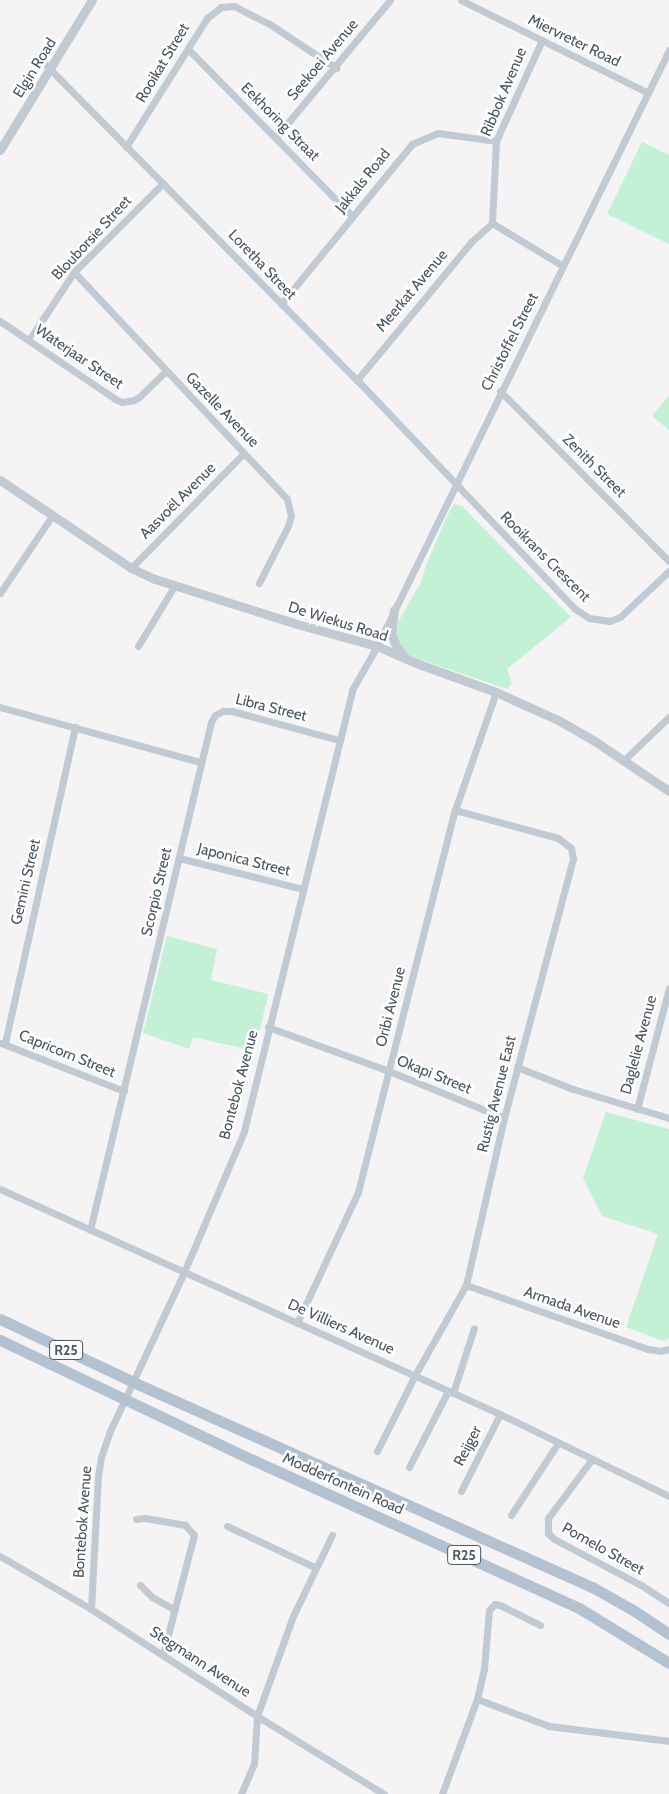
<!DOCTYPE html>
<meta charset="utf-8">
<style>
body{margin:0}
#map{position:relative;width:669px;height:1794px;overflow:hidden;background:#f5f3f3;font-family:Cabin,sans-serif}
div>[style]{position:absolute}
.green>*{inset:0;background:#c3f1d5}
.minor>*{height:7px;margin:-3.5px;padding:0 3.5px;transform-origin:3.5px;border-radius:3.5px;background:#c1cad2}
.tertiary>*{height:9px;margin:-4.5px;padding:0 4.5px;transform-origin:4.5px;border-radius:4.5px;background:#c1cad2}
.primary>*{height:11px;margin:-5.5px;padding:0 5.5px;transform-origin:5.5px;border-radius:5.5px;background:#b3c2d1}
span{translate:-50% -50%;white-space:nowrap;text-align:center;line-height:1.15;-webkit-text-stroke:5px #fff;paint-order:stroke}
.shield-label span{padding:1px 4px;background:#fff;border:1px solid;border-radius:4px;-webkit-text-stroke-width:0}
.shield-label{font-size:14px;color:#4a5661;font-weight:700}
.street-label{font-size:15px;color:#4a5661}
</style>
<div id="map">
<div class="green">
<i style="clip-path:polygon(642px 142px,669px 155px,669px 244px,607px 214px)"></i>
<i style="clip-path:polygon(669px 395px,669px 430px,652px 416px)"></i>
<i style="clip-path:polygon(454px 504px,462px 506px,571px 617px,507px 669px,512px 683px,507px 689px,407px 655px,401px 648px,395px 633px,398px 622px,422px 580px,425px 568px,446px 518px)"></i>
<i style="clip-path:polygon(167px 936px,217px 949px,211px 980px,268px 994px,255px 1051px,193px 1037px,189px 1049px,143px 1033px)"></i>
<i style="clip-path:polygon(606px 1112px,669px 1129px,669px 1338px,663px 1341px,626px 1327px,658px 1234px,602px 1216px,583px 1178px)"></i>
</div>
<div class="minor">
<i style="left:461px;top:0;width:209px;rotate:26.4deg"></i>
<i style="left:542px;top:40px;width:111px;rotate:114.5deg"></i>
<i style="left:496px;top:141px;width:82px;rotate:92.8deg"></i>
<i style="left:492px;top:223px;width:83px;rotate:31.2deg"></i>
<i style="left:188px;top:49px;width:234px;rotate:45.5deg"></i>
<i style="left:46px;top:65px;width:443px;rotate:45.4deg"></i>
<i style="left:357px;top:380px;width:315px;rotate:46.4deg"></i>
<i style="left:574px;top:608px;width:18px;rotate:34deg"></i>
<i style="left:589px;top:618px;width:21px;rotate:8deg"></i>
<i style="left:610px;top:621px;width:11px;rotate:-22deg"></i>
<i style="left:620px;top:617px;width:67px;rotate:-43.2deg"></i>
<i style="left:276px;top:137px;width:178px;rotate:-50.2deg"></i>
<i style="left:126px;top:147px;width:152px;rotate:-57.9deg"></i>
<i style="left:207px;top:18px;width:18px;rotate:-38deg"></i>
<i style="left:221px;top:7px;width:13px;rotate:-4deg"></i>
<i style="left:234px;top:6px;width:38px;rotate:27deg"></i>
<i style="left:268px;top:23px;width:82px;rotate:33.5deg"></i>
<i style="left:74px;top:272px;width:311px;rotate:46.8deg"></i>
<i style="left:287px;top:499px;width:17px;rotate:77deg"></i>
<i style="left:291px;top:516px;width:10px;rotate:107deg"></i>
<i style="left:288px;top:526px;width:64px;rotate:117deg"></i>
<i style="left:281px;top:304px;width:207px;rotate:-50.7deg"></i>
<i style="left:412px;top:144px;width:28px;rotate:-23deg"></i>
<i style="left:438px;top:133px;width:59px;rotate:7.9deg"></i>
<i style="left:0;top:321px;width:139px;rotate:34.1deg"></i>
<i style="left:115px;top:399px;width:8px;rotate:23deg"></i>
<i style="left:122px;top:402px;width:12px;rotate:-9deg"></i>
<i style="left:134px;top:400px;width:6px;rotate:-31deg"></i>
<i style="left:139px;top:397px;width:37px;rotate:-44deg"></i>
<i style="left:29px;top:340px;width:82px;rotate:-56.5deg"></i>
<i style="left:74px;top:272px;width:126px;rotate:-45deg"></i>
<i style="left:357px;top:380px;width:179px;rotate:-50.4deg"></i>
<i style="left:471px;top:242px;width:28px;rotate:-42deg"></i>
<i style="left:500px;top:391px;width:240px;rotate:45.2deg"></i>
<i style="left:131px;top:568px;width:161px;rotate:-45.5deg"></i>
<i style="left:0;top:593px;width:93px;rotate:-56deg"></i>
<i style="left:138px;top:646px;width:71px;rotate:-58.8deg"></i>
<i style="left:0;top:707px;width:207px;rotate:15.4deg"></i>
<i style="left:625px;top:759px;width:61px;rotate:-43.7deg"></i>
<i style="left:179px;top:858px;width:127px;rotate:14.1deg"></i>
<i style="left:268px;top:1027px;width:129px;rotate:20deg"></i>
<i style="left:389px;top:1071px;width:124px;rotate:22.2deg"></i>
<i style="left:1px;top:1043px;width:132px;rotate:21.3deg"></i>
<i style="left:5px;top:1043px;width:324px;rotate:-77.5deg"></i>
<i style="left:517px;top:1067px;width:60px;rotate:21.4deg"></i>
<i style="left:573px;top:1089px;width:100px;rotate:16.8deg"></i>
<i style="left:637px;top:1109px;width:125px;rotate:-75.2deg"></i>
<i style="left:0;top:1189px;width:548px;rotate:24.23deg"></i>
<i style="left:500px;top:1414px;width:188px;rotate:25.9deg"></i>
<i style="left:90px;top:1230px;width:522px;rotate:-76.6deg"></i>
<i style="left:211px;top:722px;width:8px;rotate:-60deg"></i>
<i style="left:215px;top:715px;width:9px;rotate:-27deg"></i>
<i style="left:223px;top:711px;width:9px"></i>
<i style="left:232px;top:711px;width:111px;rotate:15.2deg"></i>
<i style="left:466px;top:1285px;width:193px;rotate:19.4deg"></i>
<i style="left:648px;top:1349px;width:12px;rotate:9deg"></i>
<i style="left:660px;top:1351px;width:9px;rotate:-13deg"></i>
<i style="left:297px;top:1323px;width:145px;rotate:-65deg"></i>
<i style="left:358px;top:1192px;width:394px;rotate:-75.8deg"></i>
<i style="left:455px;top:810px;width:125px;rotate:-70.8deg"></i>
<i style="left:453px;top:1393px;width:68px;rotate:-72.1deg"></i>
<i style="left:377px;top:1451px;width:85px;rotate:-63.4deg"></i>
<i style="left:415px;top:1375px;width:103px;rotate:-60.5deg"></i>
<i style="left:466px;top:1285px;width:171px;rotate:-77.2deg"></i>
<i style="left:504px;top:1118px;width:268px;rotate:-75.1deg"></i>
<i style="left:573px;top:859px;width:11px;rotate:-100deg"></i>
<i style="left:571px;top:848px;width:16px;rotate:-142deg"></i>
<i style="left:558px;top:838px;width:107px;rotate:-164.8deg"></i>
<i style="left:592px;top:1459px;width:74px;rotate:126.7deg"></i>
<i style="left:548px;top:1518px;width:15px;rotate:90deg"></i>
<i style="left:548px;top:1533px;width:8px;rotate:45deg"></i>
<i style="left:554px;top:1539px;width:98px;rotate:27.9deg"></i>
<i style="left:641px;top:1585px;width:33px;rotate:33deg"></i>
<i style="left:409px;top:1467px;width:85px;rotate:-62.8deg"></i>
<i style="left:461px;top:1491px;width:86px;rotate:-63.1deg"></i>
<i style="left:511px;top:1515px;width:86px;rotate:-56.9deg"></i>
<i style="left:136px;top:1519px;width:9px;rotate:-6deg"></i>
<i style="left:145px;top:1518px;width:41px;rotate:9.9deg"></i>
<i style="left:185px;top:1525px;width:13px;rotate:48deg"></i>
<i style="left:194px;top:1535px;width:123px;rotate:104.6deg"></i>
<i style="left:227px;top:1526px;width:96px;rotate:25.2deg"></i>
<i style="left:0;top:1556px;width:105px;rotate:30.2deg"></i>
<i style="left:91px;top:1609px;width:197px;rotate:32.8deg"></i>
<i style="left:257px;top:1716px;width:149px;rotate:31.6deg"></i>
<i style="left:140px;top:1585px;width:17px;rotate:45deg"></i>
<i style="left:152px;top:1597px;width:26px;rotate:29deg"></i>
<i style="left:91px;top:1609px;width:133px;rotate:-87deg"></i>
<i style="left:98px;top:1476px;width:19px;rotate:-81deg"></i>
<i style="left:101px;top:1457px;width:28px;rotate:-71deg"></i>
<i style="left:110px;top:1431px;width:175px;rotate:-65deg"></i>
<i style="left:184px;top:1272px;width:153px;rotate:-66.9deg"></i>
<i style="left:244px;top:1131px;width:454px;rotate:-76.2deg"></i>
<i style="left:352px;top:690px;width:51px;rotate:-60.4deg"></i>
<i style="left:377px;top:646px;width:664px;rotate:-63.9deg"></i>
<i style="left:477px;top:1699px;width:77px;rotate:20.6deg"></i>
<i style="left:549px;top:1726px;width:121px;rotate:7.1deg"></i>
<i style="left:241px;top:1794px;width:33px;rotate:-67deg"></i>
<i style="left:254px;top:1764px;width:48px;rotate:-86.4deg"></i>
<i style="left:257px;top:1716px;width:106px;rotate:-70.2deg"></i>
<i style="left:293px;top:1616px;width:90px;rotate:-64.3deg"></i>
<i style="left:442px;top:1794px;width:101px;rotate:-69.8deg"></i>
<i style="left:477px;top:1699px;width:31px;rotate:-77deg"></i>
<i style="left:484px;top:1669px;width:59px;rotate:-85.2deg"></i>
<i style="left:489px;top:1610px;width:8px;rotate:-45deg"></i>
<i style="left:495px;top:1604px;width:5px;rotate:11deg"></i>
<i style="left:500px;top:1605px;width:45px;rotate:26.6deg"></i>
</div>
<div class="tertiary">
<i style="left:0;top:150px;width:176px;rotate:-58.5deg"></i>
<i style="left:0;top:480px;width:158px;rotate:33.9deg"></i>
<i style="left:131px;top:568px;width:26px;rotate:25deg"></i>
<i style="left:155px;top:579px;width:149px;rotate:17.6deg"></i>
<i style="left:297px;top:624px;width:83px;rotate:15.4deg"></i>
<i style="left:377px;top:646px;width:43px;rotate:23.6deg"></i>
<i style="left:416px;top:663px;width:85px;rotate:19.9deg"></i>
<i style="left:496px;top:692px;width:68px;rotate:24.3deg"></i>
<i style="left:558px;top:720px;width:40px;rotate:29.7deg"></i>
<i style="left:593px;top:740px;width:92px;rotate:33.9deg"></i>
<i style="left:394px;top:610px;width:23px;rotate:97deg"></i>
<i style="left:391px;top:633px;width:14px;rotate:69deg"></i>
<i style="left:396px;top:646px;width:15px;rotate:53deg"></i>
</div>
<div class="primary">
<i style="left:0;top:1319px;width:147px;rotate:25.3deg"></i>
<i style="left:133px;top:1382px;width:503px;rotate:24.07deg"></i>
<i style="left:592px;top:1587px;width:47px;rotate:29.3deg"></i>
<i style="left:633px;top:1610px;width:43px;rotate:33.7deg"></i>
<i style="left:0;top:1340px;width:280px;rotate:25.4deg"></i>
<i style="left:253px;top:1460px;width:358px;rotate:24.4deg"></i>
<i style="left:579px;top:1608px;width:105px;rotate:31.4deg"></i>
</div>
<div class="shield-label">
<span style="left:66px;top:1350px">R25</span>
<span style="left:464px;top:1555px">R25</span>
</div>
<div class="street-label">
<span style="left:574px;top:41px;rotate:26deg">Miervreter Road</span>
<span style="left:323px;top:60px;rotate:-50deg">Seekoei Avenue</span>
<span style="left:163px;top:63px;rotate:-59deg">Rooikat Street</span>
<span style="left:35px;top:68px;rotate:-58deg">Elgin Road</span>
<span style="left:504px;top:92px;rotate:-67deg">Ribbok Avenue</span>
<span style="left:280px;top:122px;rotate:45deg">Eekhoring Straat</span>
<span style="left:363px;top:181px;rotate:-51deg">Jakkals Road</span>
<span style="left:92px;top:238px;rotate:-47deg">Blouborsie Street</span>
<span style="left:262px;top:265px;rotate:46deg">Loretha Street</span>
<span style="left:412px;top:291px;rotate:-50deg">Meerkat Avenue</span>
<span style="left:510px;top:342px;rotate:-63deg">Christoffel Street</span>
<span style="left:79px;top:357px;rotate:34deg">Waterjaar Street</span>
<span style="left:222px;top:410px;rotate:46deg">Gazelle Avenue</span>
<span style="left:594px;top:466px;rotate:45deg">Zenith Street</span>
<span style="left:178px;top:501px;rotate:-45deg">Aasvoël Avenue</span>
<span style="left:545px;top:557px;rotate:45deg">Rooikrans Crescent</span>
<span style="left:338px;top:622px;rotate:17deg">De Wiekus Road</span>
<span style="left:271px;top:708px;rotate:14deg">Libra Street</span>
<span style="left:244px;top:860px;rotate:14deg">Japonica Street</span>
<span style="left:26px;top:882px;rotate:-77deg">Gemini Street</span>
<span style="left:157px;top:892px;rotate:-77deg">Scorpio Street</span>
<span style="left:391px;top:1007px;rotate:-76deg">Oribi Avenue</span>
<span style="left:639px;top:1045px;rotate:-75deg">Daglelie Avenue</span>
<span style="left:67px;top:1054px;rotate:22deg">Capricorn Street</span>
<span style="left:434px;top:1075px;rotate:22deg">Okapi Street</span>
<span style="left:239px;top:1085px;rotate:-75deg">Bontebok Avenue</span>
<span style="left:497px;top:1094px;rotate:-76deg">Rustig Avenue East</span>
<span style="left:572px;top:1308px;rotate:19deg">Armada Avenue</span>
<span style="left:341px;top:1327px;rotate:24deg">De Villiers Avenue</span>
<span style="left:468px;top:1446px;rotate:-63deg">Reijger</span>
<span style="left:343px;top:1484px;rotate:24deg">Modderfontein Road</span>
<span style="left:83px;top:1522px;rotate:-86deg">Bontebok Avenue</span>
<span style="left:603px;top:1549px;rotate:29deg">Pomelo Street</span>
<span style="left:200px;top:1662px;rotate:33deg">Stegmann Avenue</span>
</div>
</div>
